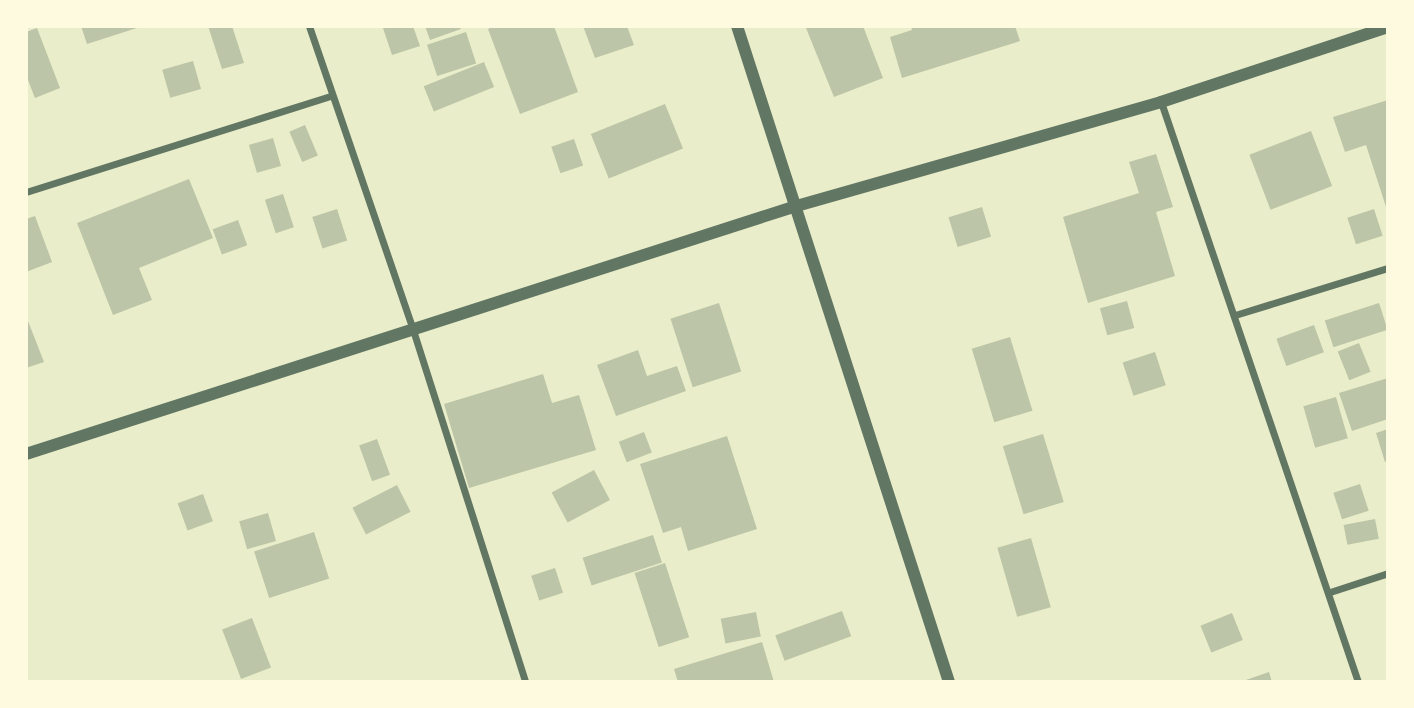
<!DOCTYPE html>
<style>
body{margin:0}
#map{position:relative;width:1414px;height:708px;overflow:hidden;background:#e9edc9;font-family:Quicksand,sans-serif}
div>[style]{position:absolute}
.building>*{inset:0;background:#bcc5a7;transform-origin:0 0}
.minor>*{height:7px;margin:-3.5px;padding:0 3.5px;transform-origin:3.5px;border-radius:3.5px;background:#617663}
.tertiary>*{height:12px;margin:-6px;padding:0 6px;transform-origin:6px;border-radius:6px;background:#617663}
span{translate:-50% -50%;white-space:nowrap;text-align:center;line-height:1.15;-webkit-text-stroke:7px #fefae0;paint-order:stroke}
.frame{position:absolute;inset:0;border:28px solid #fefae0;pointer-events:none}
</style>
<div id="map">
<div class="building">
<i style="clip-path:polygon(81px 26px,140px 26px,140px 27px,87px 44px)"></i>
<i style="clip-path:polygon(208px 26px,232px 26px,244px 63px,222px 69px)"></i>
<i style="clip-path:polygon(413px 26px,420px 46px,392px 55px,383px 28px)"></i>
<i style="clip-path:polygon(425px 26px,459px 26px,461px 29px,430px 40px)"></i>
<i style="clip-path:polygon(495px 26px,554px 26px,578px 92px,520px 114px,488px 29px)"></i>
<i style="clip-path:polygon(583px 26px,627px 26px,634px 45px,595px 58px)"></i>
<i style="clip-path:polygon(863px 26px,883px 78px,834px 97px,806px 28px)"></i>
<i style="clip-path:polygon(911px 26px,1015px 26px,1020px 41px,902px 78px,890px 37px,912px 30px)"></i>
<i style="clip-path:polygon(37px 28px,60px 88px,35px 98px,26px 75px,26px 32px)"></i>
<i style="left:466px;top:32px;width:33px;height:41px;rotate:72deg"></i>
<i style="left:193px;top:61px;width:29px;height:32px;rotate:74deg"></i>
<i style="left:484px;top:62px;width:27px;height:65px;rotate:68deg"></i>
<i style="clip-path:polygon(1388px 100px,1388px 210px,1387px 210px,1366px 145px,1345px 152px,1333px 117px)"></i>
<i style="left:665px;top:104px;width:48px;height:80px;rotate:68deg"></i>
<i style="left:305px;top:125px;width:33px;height:17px;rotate:67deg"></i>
<i style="left:1311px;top:131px;width:59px;height:66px;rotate:69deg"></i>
<i style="left:273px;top:138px;width:29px;height:25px;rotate:74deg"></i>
<i style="left:574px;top:139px;width:28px;height:24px;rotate:71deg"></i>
<i style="clip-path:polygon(1156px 154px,1173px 207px,1156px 212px,1175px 276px,1088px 303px,1063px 217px,1139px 193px,1129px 162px)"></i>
<i style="clip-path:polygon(189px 179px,213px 238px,139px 268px,152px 300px,113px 315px,77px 223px)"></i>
<i style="left:283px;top:194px;width:35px;height:19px;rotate:72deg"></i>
<i style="left:982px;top:207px;width:31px;height:35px;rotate:73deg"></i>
<i style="left:337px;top:209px;width:33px;height:26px;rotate:72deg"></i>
<i style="left:1374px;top:209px;width:28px;height:28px;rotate:72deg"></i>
<i style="clip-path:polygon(35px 216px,52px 262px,26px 272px,26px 219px)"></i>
<i style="left:238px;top:220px;width:27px;height:27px;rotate:70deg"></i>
<i style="left:1127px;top:301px;width:28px;height:28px;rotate:75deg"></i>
<i style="left:719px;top:303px;width:72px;height:51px;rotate:72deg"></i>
<i style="left:1379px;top:303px;width:28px;height:57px;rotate:72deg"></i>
<i style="clip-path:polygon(26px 316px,44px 362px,26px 368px)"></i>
<i style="left:1314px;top:325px;width:29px;height:40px;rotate:70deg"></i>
<i style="left:1010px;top:337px;width:77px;height:40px;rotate:73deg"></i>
<i style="left:1359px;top:343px;width:31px;height:23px;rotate:68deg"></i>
<i style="clip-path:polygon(638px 350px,647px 376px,677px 366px,686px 391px,616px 416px,597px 365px)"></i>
<i style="left:1155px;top:352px;width:35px;height:34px;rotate:72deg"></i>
<i style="clip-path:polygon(543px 374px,552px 403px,579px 395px,596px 450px,469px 488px,444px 404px)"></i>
<i style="clip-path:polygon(1388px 378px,1388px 419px,1352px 431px,1339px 393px)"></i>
<i style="left:1336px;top:397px;width:43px;height:34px;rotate:74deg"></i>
<i style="clip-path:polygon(1388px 429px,1388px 461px,1385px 462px,1376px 433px)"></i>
<i style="left:644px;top:432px;width:22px;height:27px;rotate:69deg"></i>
<i style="left:1043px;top:434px;width:71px;height:42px;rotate:73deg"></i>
<i style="clip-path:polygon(727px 436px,757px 529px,688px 551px,681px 527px,663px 533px,640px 464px)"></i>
<i style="left:377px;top:439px;width:38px;height:19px;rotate:70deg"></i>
<i style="left:594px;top:470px;width:34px;height:48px;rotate:62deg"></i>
<i style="left:1360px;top:484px;width:28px;height:28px;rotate:72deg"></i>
<i style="left:397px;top:485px;width:30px;height:50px;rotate:63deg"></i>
<i style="left:203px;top:494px;width:29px;height:27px;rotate:70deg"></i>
<i style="left:268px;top:513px;width:29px;height:30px;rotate:74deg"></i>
<i style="left:1375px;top:519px;width:20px;height:32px;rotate:79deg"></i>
<i style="left:314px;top:532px;width:49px;height:63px;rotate:72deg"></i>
<i style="left:653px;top:535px;width:29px;height:74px;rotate:72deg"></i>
<i style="left:1031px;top:538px;width:72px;height:35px;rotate:74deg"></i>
<i style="left:665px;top:563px;width:78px;height:32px;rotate:72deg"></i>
<i style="left:555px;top:568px;width:26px;height:25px;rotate:72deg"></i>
<i style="left:842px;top:611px;width:27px;height:71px;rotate:70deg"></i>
<i style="left:756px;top:612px;width:25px;height:36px;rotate:79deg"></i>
<i style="left:1232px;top:613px;width:29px;height:34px;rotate:68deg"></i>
<i style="left:252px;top:618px;width:53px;height:32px;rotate:69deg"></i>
<i style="clip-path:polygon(762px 642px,774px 682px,678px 682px,674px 669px)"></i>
<i style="clip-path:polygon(1269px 672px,1272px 682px,1243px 682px,1243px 681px)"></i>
</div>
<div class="minor">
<i style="left:309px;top:26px;width:321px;rotate:71.1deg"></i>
<i style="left:413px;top:330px;width:369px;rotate:72.3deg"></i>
<i style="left:1161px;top:102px;width:613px;rotate:71.24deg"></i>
<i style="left:26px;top:192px;width:320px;rotate:-17.5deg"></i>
<i style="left:1235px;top:315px;width:160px;rotate:-17.1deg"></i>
<i style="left:1330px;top:592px;width:61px;rotate:-18.1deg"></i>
</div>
<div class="tertiary">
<i style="left:737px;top:26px;width:689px;rotate:72.09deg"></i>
<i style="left:26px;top:454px;width:806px;rotate:-17.85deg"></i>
<i style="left:793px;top:207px;width:383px;rotate:-15.9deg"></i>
<i style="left:1161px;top:102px;width:239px;rotate:-18.3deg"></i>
</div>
<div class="frame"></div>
</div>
